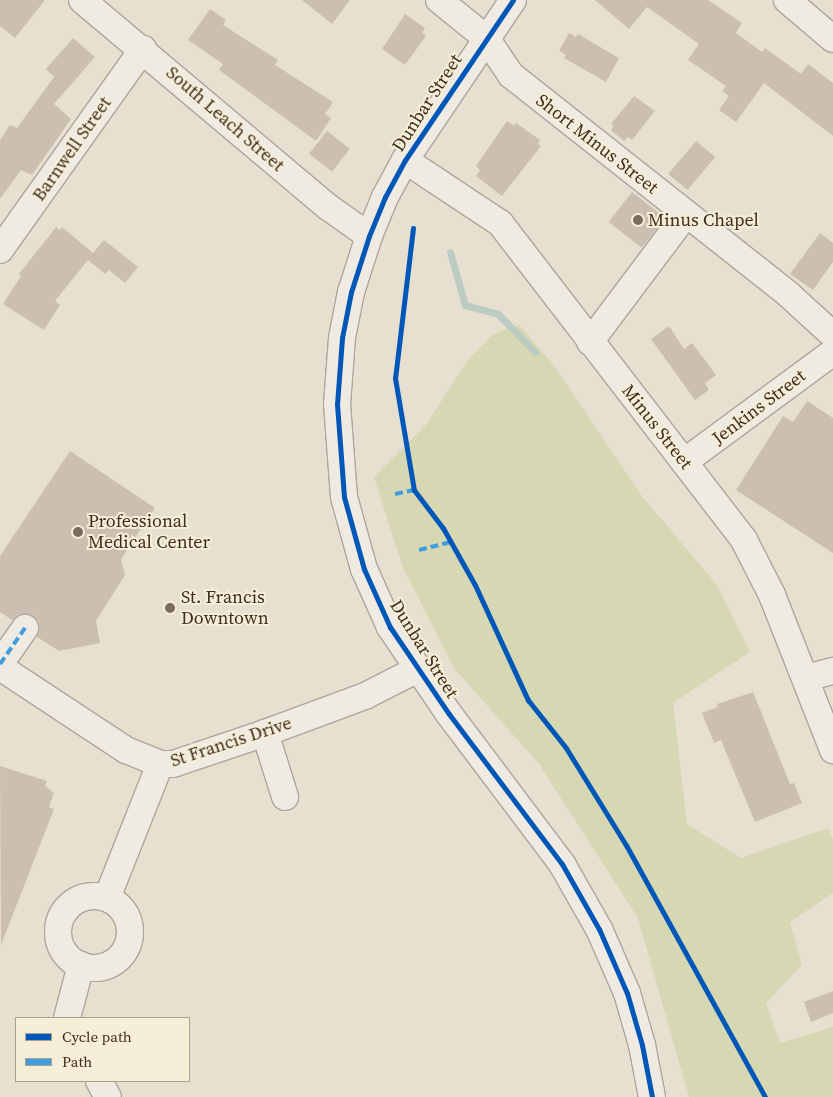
<!DOCTYPE html>
<style>
body{margin:0}
#map{position:relative;width:833px;height:1097px;overflow:hidden;background:#e7e0d1;font-family:"Source Serif 4",serif}
div>[style]{position:absolute}
.green>*{inset:0;background:#d6d7b3}
.stream>*{height:7px;margin:-3.5px;padding:0 3.5px;transform-origin:3.5px;border-radius:3.5px;background:#bcccc2}
.building>*{inset:0;background:#cbbfb2;transform-origin:0 0}
.roads{filter:drop-shadow(1px 0 #ada599) drop-shadow(-1px 0 #ada599) drop-shadow(0 1px #ada599) drop-shadow(0 -1px #ada599)}
.minor>*{height:26px;margin:-13px;padding:0 13px;transform-origin:13px;border-radius:13px;background:#efebe3}
.minor>.ring{margin:-13px;padding:0;box-sizing:content-box;background:none;border:26px solid #efebe3;border-radius:50%}
.quiet>*{height:4px;margin-top:-2px;transform-origin:0;background:repeating-linear-gradient(90deg,#3f9de0 0 8px,transparent 0 12px)}
.cycleway>*{height:5px;margin:-2.5px;padding:0 2.5px;transform-origin:2.5px;border-radius:2.5px;background:#0057b8}
.dots>*{width:14px;height:14px;translate:-50% -50%;box-sizing:border-box;border:2px solid #f7eed8;border-radius:50%}
span{translate:-50% -50%;white-space:nowrap;text-align:center;line-height:1.15;-webkit-text-stroke:4px #f7eed8;paint-order:stroke}
.street-label{font-size:18px;color:#3d2e20}
.poi-label{font-size:18px;color:#3d2e20}
.left{translate:0 -50%;text-align:left}
.legend{position:absolute;left:15px;top:1017px;width:175px;height:65px;box-sizing:border-box;background:#f7eed8;border:1px solid #ada18e;margin:0;padding:6px 9px;list-style:none;font-size:15px;color:#3d2e20}
.legend li{display:flex;align-items:center;gap:10px;height:25px}
.legend b{width:25px;border:1px solid #ada18e}
</style>
<div id="map">
<div class="green">
<i style="clip-path:polygon(519px 325px,555px 367px,642px 496px,717px 585px,750px 652px,673px 703px,687px 824px,741px 858px,828px 828px,833px 840px,833px 893px,790px 922px,802px 965px,766px 1003px,780px 1043px,833px 1027px,833px 1097px,689px 1097px,638px 918px,539px 764px,454px 668px,403px 568px,374px 477px,426px 425px,467px 361px,493px 334px)"></i>
</div>
<div class="stream">
<i style="left:450px;top:252px;width:55px;rotate:74.2deg"></i>
<i style="left:465px;top:305px;width:34px;rotate:15deg"></i>
<i style="left:498px;top:314px;width:53px;rotate:45.8deg"></i>
</div>
<div class="building">
<i style="clip-path:polygon(0 0,45px 0,15px 38px,0 26px)"></i>
<i style="clip-path:polygon(302px 0,350px 0,332px 24px)"></i>
<i style="clip-path:polygon(595px 0,708px 0,742px 23px,736px 33px,762px 52px,765px 48px,801px 74px,808px 64px,833px 83px,833px 136px,764px 83px,736px 122px,719px 110px,729px 96px,722px 91px,726px 86px,688px 60px,699px 44px,647px 7px,629px 29px)"></i>
<i style="clip-path:polygon(210px 9px,226px 20px,223px 25px,278px 60px,275px 65px,333px 102px,325px 114px,331px 118px,316px 141px,219px 70px,223px 64px,188px 40px)"></i>
<i style="clip-path:polygon(405px 14px,425px 28px,422px 33px,426px 36px,405px 65px,382px 49px)"></i>
<i style="clip-path:polygon(569px 33px,576px 37px,578px 34px,619px 58px,606px 82px,564px 58px,566px 55px,559px 51px)"></i>
<i style="clip-path:polygon(73px 38px,95px 57px,54px 104px,71px 119px,32px 175px,21px 170px,0 199px,0 140px,10px 125px,17px 128px,54px 77px,46px 69px)"></i>
<i style="clip-path:polygon(634px 96px,655px 111px,632px 140px,628px 137px,624px 141px,611px 130px,614px 126px,611px 124px)"></i>
<i style="clip-path:polygon(507px 121px,514px 126px,516px 123px,540px 140px,538px 144px,541px 146px,502px 196px,476px 176px,480px 170px,476px 166px)"></i>
<i style="left:327px;top:131px;width:29px;height:29px;rotate:38deg"></i>
<i style="left:696px;top:141px;width:25px;height:43px;rotate:40deg"></i>
<i style="left:632px;top:192px;width:42px;height:38px;rotate:38deg"></i>
<i style="clip-path:polygon(56px 227px,60px 230px,62px 227px,93px 253px,104px 240px,138px 267px,125px 283px,109px 270px,105px 274px,88px 260px,55px 301px,60px 305px,44px 330px,3px 304px,21px 276px,19px 274px)"></i>
<i style="clip-path:polygon(820px 233px,833px 243px,833px 262px,813px 290px,790px 274px)"></i>
<i style="clip-path:polygon(669px 326px,684px 349px,692px 343px,716px 375px,705px 383px,709px 390px,695px 400px,651px 339px)"></i>
<i style="clip-path:polygon(807px 401px,833px 418px,833px 553px,736px 490px,783px 416px,793px 422px)"></i>
<i style="clip-path:polygon(70px 451px,155px 508px,121px 559px,125px 575px,96px 621px,100px 643px,59px 651px,37px 637px,39px 622px,33px 615px,19px 614px,12px 620px,0 612px,0 556px)"></i>
<i style="clip-path:polygon(753px 692px,790px 784px,794px 783px,802px 803px,755px 822px,721px 740px,714px 743px,702px 713px,718px 707px,717px 704px)"></i>
<i style="clip-path:polygon(0 766px,47px 781px,45px 786px,54px 793px,49px 807px,54px 809px,1px 945px)"></i>
<i style="clip-path:polygon(833px 991px,833px 1013px,811px 1022px,804px 1002px)"></i>
</div>
<div class="roads">
<div class="minor">
<i style="left:82px;top:0;width:322px;rotate:40.1deg"></i>
<i style="left:328px;top:207px;width:50px;rotate:35.3deg"></i>
<i style="left:439px;top:0;width:60px;rotate:39deg"></i>
<i style="left:486px;top:38px;width:45px;rotate:56deg"></i>
<i style="left:511px;top:75px;width:353px;rotate:38.3deg"></i>
<i style="left:788px;top:294px;width:61px;rotate:42.3deg"></i>
<i style="left:513px;top:0;width:193px;rotate:124deg"></i>
<i style="left:405px;top:160px;width:42px;rotate:118.4deg"></i>
<i style="left:385px;top:197px;width:42px;rotate:112.3deg"></i>
<i style="left:369px;top:236px;width:59px;rotate:107.8deg"></i>
<i style="left:351px;top:292px;width:47px;rotate:101.1deg"></i>
<i style="left:342px;top:338px;width:66px;rotate:94.3deg"></i>
<i style="left:337px;top:404px;width:93px;rotate:85.7deg"></i>
<i style="left:344px;top:497px;width:75px;rotate:74.5deg"></i>
<i style="left:364px;top:569px;width:64px;rotate:65.9deg"></i>
<i style="left:390px;top:627px;width:105px;rotate:55.9deg"></i>
<i style="left:449px;top:714px;width:188px;rotate:53deg"></i>
<i style="left:562px;top:864px;width:75px;rotate:60.4deg"></i>
<i style="left:599px;top:929px;width:70px;rotate:66.4deg"></i>
<i style="left:627px;top:993px;width:54px;rotate:73.9deg"></i>
<i style="left:642px;top:1045px;width:53px;rotate:79.1deg"></i>
<i style="left:787px;top:0;width:60px;rotate:40.3deg"></i>
<i style="left:405px;top:160px;width:114px;rotate:33.6deg"></i>
<i style="left:500px;top:223px;width:400px;rotate:52.4deg"></i>
<i style="left:744px;top:540px;width:62px;rotate:63deg"></i>
<i style="left:772px;top:595px;width:167px;rotate:68.5deg"></i>
<i style="left:0;top:250px;width:247px;rotate:-54.6deg"></i>
<i style="left:590px;top:342px;width:160px;rotate:-53.1deg"></i>
<i style="left:684px;top:462px;width:185px;rotate:-36.4deg"></i>
<i style="left:0;top:664px;width:44px;rotate:-55.2deg"></i>
<i style="left:0;top:667px;width:151px;rotate:33.4deg"></i>
<i style="left:126px;top:750px;width:37px;rotate:22deg"></i>
<i style="left:160px;top:764px;width:13px"></i>
<i style="left:173px;top:764px;width:97px;rotate:-18.6deg"></i>
<i style="left:265px;top:733px;width:107px;rotate:-20.3deg"></i>
<i style="left:365px;top:696px;width:59px;rotate:-27deg"></i>
<i style="left:806px;top:678px;width:28px;rotate:-15deg"></i>
<i style="left:265px;top:733px;width:67px;rotate:72.6deg"></i>
<i class="ring" style="left:58px;top:896px;width:46px;height:46px"></i>
<i style="left:107px;top:898px;width:144px;rotate:-68.4deg"></i>
<i style="left:67px;top:1018px;width:55px;rotate:-75.2deg"></i>
<i style="left:99px;top:1081px;width:18px;rotate:61deg"></i>
</div>
</div>
<div class="quiet">
<i style="left:395px;top:494px;width:19px;rotate:-12deg"></i>
<i style="left:419px;top:550px;width:33px;rotate:-14deg"></i>
<i style="left:0;top:664px;width:44px;rotate:-55.2deg"></i>
</div>
<div class="cycleway">
<i style="left:513px;top:0;width:193px;rotate:124deg"></i>
<i style="left:405px;top:160px;width:42px;rotate:118.4deg"></i>
<i style="left:385px;top:197px;width:42px;rotate:112.3deg"></i>
<i style="left:369px;top:236px;width:59px;rotate:107.8deg"></i>
<i style="left:351px;top:292px;width:47px;rotate:101.1deg"></i>
<i style="left:342px;top:338px;width:66px;rotate:94.3deg"></i>
<i style="left:337px;top:404px;width:93px;rotate:85.7deg"></i>
<i style="left:344px;top:497px;width:75px;rotate:74.5deg"></i>
<i style="left:364px;top:569px;width:64px;rotate:65.9deg"></i>
<i style="left:390px;top:627px;width:105px;rotate:55.9deg"></i>
<i style="left:449px;top:714px;width:188px;rotate:53deg"></i>
<i style="left:562px;top:864px;width:75px;rotate:60.4deg"></i>
<i style="left:599px;top:929px;width:70px;rotate:66.4deg"></i>
<i style="left:627px;top:993px;width:54px;rotate:73.9deg"></i>
<i style="left:642px;top:1045px;width:53px;rotate:79.1deg"></i>
<i style="left:413px;top:228px;width:151px;rotate:96.8deg"></i>
<i style="left:395px;top:378px;width:114px;rotate:80.4deg"></i>
<i style="left:414px;top:490px;width:48px;rotate:52.7deg"></i>
<i style="left:443px;top:528px;width:65px;rotate:60.7deg"></i>
<i style="left:475px;top:585px;width:127px;rotate:65.3deg"></i>
<i style="left:528px;top:700px;width:61px;rotate:51.6deg"></i>
<i style="left:566px;top:748px;width:114px;rotate:58.3deg"></i>
<i style="left:626px;top:845px;width:288px;rotate:61.1deg"></i>
</div>
<div class="dots">
<i style="left:638px;top:220px;background:#786c5e"></i>
<i style="left:78px;top:532px;background:#786c5e"></i>
<i style="left:170px;top:608px;background:#786c5e"></i>
</div>
<div class="street-label">
<span style="left:427px;top:103px;rotate:-57deg">Dunbar Street</span>
<span style="left:225px;top:119px;rotate:41deg">South Leach Street</span>
<span style="left:597px;top:144px;rotate:38deg">Short Minus Street</span>
<span style="left:72px;top:149px;rotate:-55deg">Barnwell Street</span>
<span style="left:759px;top:407px;rotate:-37deg">Jenkins Street</span>
<span style="left:657px;top:427px;rotate:52deg">Minus Street</span>
<span style="left:424px;top:649px;rotate:58deg">Dunbar Street</span>
<span style="left:231px;top:742px;rotate:-18deg">St Francis Drive</span>
</div>
<div class="poi-label">
<span class="left" style="left:648px;top:220px">Minus Chapel</span>
<span class="left" style="left:88px;top:532px">Professional<br>Medical Center</span>
<span class="left" style="left:181px;top:608px">St. Francis<br>Downtown</span>
</div>
<ul class="legend">
<li><b style="height:6px;background:#0057b8"></b>Cycle path</li>
<li><b style="height:6px;background:#3f9de0"></b>Path</li>
</ul>
</div>
